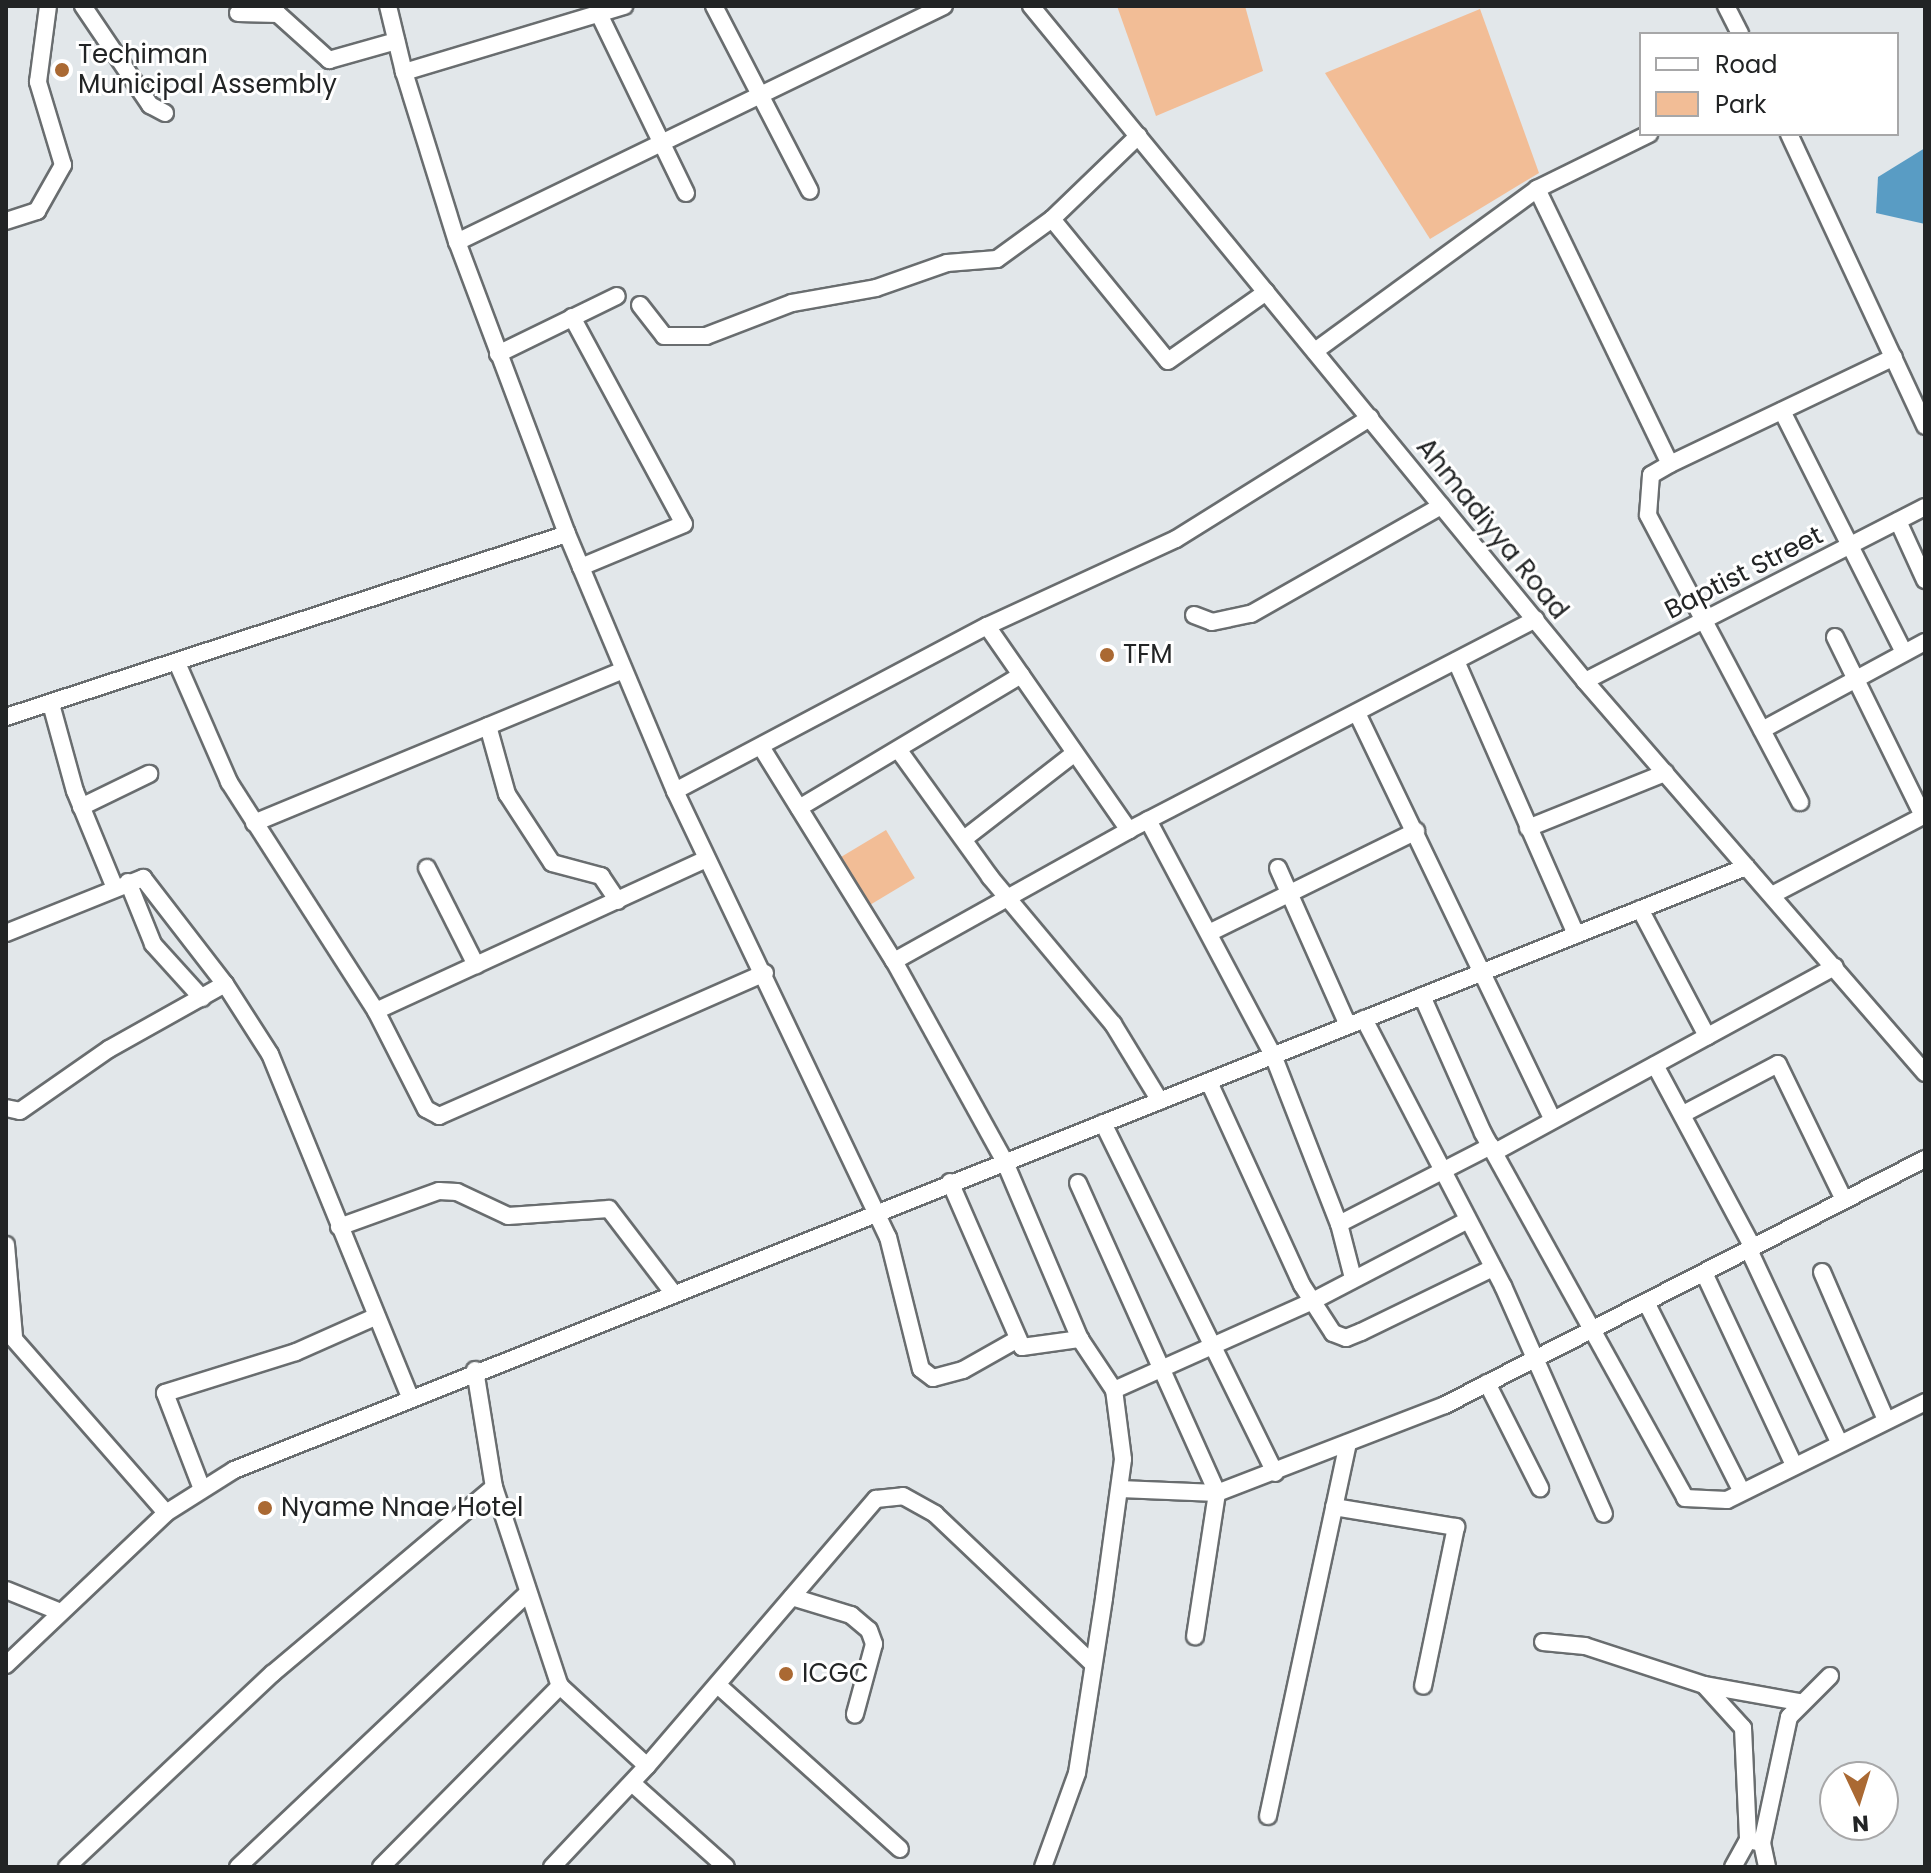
<!DOCTYPE html>
<style>
body{margin:0}
#map{position:relative;width:1931px;height:1873px;overflow:hidden;background:#e2e7ea;font-family:Poppins,sans-serif}
div>[style]{position:absolute}
.green>*{inset:0;background:#f2bd96;transform-origin:0 0}
.water>*{inset:0;background:#599cc4}
.roads{filter:drop-shadow(2px 0 #696d6f) drop-shadow(-2px 0 #696d6f) drop-shadow(0 2px #696d6f) drop-shadow(0 -2px #696d6f)}
.minor>*{height:16px;margin:-8px;padding:0 8px;transform-origin:8px;border-radius:8px;background:#fff}
.dots>*{width:22px;height:22px;translate:-50% -50%;box-sizing:border-box;border:4px solid #fff;border-radius:50%}
span{translate:-50% -50%;white-space:nowrap;text-align:center;line-height:1.15;-webkit-text-stroke:6px #fff;paint-order:stroke}
.poi-label{font-size:26px;color:#222425}
.left{translate:0 -50%;text-align:left}
.street-label{font-size:26px;color:#222425}
.frame{position:absolute;inset:0;border:8px solid #222425;pointer-events:none}
.legend{position:absolute;left:1639px;top:32px;width:260px;height:104px;box-sizing:border-box;background:#fff;border:2px solid #a7a7a8;margin:0;padding:10px 14px;list-style:none;font-size:24px;color:#222425}
.legend li{display:flex;align-items:center;gap:16px;height:40px}
.legend b{width:40px;border:2px solid #a7a7a8}
.north{position:absolute;left:1819px;top:1761px;width:80px;height:80px;box-sizing:border-box;background:#fff;border:2px solid #a7a7a8;border-radius:50%;rotate:176deg;font-size:22px;font-weight:700;line-height:32px;text-align:center;color:#222425}
.north::after{content:'';display:block;margin:auto;width:28px;height:36px;background:#aa6933;clip-path:polygon(50% 0,100% 100%,50% 72%,0 100%)}
</style>
<div id="map">
<div class="green">
<i style="clip-path:polygon(1117px 6px,1245px 6px,1263px 71px,1156px 116px)"></i>
<i style="clip-path:polygon(1480px 9px,1539px 173px,1430px 239px,1325px 73px)"></i>
<i style="left:886px;top:830px;width:56px;height:52px;rotate:59deg"></i>
</div>
<div class="water">
<i style="clip-path:polygon(1925px 148px,1925px 224px,1876px 213px,1878px 177px)"></i>
</div>
<div class="roads">
<div class="minor">
<i style="left:83px;top:6px;width:120px;rotate:55.9deg"></i>
<i style="left:150px;top:105px;width:17px;rotate:28deg"></i>
<i style="left:388px;top:6px;width:68px;rotate:76.4deg"></i>
<i style="left:714px;top:6px;width:208px;rotate:62.6deg"></i>
<i style="left:1031px;top:6px;width:873px;rotate:50.62deg"></i>
<i style="left:1585px;top:681px;width:519px;rotate:49.06deg"></i>
<i style="left:1726px;top:6px;width:31px;rotate:63deg"></i>
<i style="left:238px;top:13px;width:40px;rotate:1.4deg"></i>
<i style="left:278px;top:14px;width:69px;rotate:42deg"></i>
<i style="left:329px;top:60px;width:70px;rotate:-15.8deg"></i>
<i style="left:599px;top:14px;width:199px;rotate:64.1deg"></i>
<i style="left:1789px;top:134px;width:322px;rotate:65deg"></i>
<i style="left:1537px;top:189px;width:305px;rotate:64.2deg"></i>
<i style="left:1670px;top:464px;width:248px;rotate:-25.5deg"></i>
<i style="left:1052px;top:219px;width:183px;rotate:50.8deg"></i>
<i style="left:1168px;top:361px;width:120px;rotate:-35.1deg"></i>
<i style="left:6px;top:221px;width:33px;rotate:-18deg"></i>
<i style="left:37px;top:211px;width:53px;rotate:-60.5deg"></i>
<i style="left:63px;top:165px;width:87px;rotate:-106.8deg"></i>
<i style="left:38px;top:82px;width:77px;rotate:-82.5deg"></i>
<i style="left:457px;top:242px;width:541px;rotate:-25.85deg"></i>
<i style="left:640px;top:305px;width:39px;rotate:52deg"></i>
<i style="left:664px;top:336px;width:42px"></i>
<i style="left:706px;top:336px;width:92px;rotate:-21deg"></i>
<i style="left:792px;top:303px;width:85px;rotate:-10.1deg"></i>
<i style="left:876px;top:288px;width:75px;rotate:-19.4deg"></i>
<i style="left:947px;top:263px;width:50px;rotate:-4.6deg"></i>
<i style="left:997px;top:259px;width:68px;rotate:-36deg"></i>
<i style="left:1052px;top:219px;width:120px;rotate:-44deg"></i>
<i style="left:572px;top:317px;width:235px;rotate:61.6deg"></i>
<i style="left:684px;top:524px;width:112px;rotate:157.3deg"></i>
<i style="left:1315px;top:351px;width:275px;rotate:-36.1deg"></i>
<i style="left:1537px;top:189px;width:125px;rotate:-26.2deg"></i>
<i style="left:498px;top:354px;width:132px;rotate:-26deg"></i>
<i style="left:1782px;top:411px;width:270px;rotate:63.2deg"></i>
<i style="left:1670px;top:464px;width:22px;rotate:150deg"></i>
<i style="left:1651px;top:475px;width:40px;rotate:94.3deg"></i>
<i style="left:1648px;top:515px;width:325px;rotate:62.1deg"></i>
<i style="left:1898px;top:521px;width:65px;rotate:65.4deg"></i>
<i style="left:567px;top:534px;width:312px;rotate:-110.6deg"></i>
<i style="left:457px;top:242px;width:178px;rotate:-107.3deg"></i>
<i style="left:404px;top:72px;width:230px;rotate:-16.7deg"></i>
<i style="left:1194px;top:615px;width:19px;rotate:21deg"></i>
<i style="left:1212px;top:622px;width:40px;rotate:-12deg"></i>
<i style="left:1251px;top:614px;width:219px;rotate:-29.6deg"></i>
<i style="left:987px;top:626px;width:208px;rotate:-24.7deg"></i>
<i style="left:1176px;top:539px;width:229px;rotate:-32deg"></i>
<i style="left:1835px;top:637px;width:199px;rotate:63.8deg"></i>
<i style="left:1456px;top:661px;width:299px;rotate:66.3deg"></i>
<i style="left:178px;top:665px;width:128px;rotate:66.4deg"></i>
<i style="left:229px;top:782px;width:272px;rotate:57.3deg"></i>
<i style="left:376px;top:1011px;width:364px;rotate:-24.7deg"></i>
<i style="left:1585px;top:681px;width:382px;rotate:-27.1deg"></i>
<i style="left:51px;top:704px;width:90px;rotate:74.6deg"></i>
<i style="left:75px;top:791px;width:105px;rotate:67.6deg"></i>
<i style="left:1357px;top:713px;width:450px;rotate:64.3deg"></i>
<i style="left:6px;top:717px;width:590px;rotate:-18.07deg"></i>
<i style="left:567px;top:534px;width:279px;rotate:67.2deg"></i>
<i style="left:675px;top:791px;width:494px;rotate:64.5deg"></i>
<i style="left:888px;top:1237px;width:136px;rotate:76deg"></i>
<i style="left:921px;top:1369px;width:15px;rotate:37deg"></i>
<i style="left:933px;top:1378px;width:31px;rotate:-15deg"></i>
<i style="left:963px;top:1370px;width:63px;rotate:-29.4deg"></i>
<i style="left:488px;top:726px;width:71px;rotate:74.4deg"></i>
<i style="left:507px;top:794px;width:82px;rotate:56.9deg"></i>
<i style="left:552px;top:863px;width:51px;rotate:14.9deg"></i>
<i style="left:601px;top:876px;width:30px;rotate:56deg"></i>
<i style="left:1762px;top:730px;width:185px;rotate:-28.4deg"></i>
<i style="left:763px;top:750px;width:248px;rotate:58.2deg"></i>
<i style="left:894px;top:961px;width:227px;rotate:61.1deg"></i>
<i style="left:1004px;top:1160px;width:194px;rotate:67deg"></i>
<i style="left:1080px;top:1339px;width:61px;rotate:56.3deg"></i>
<i style="left:900px;top:752px;width:154px;rotate:54.2deg"></i>
<i style="left:990px;top:877px;width:192px;rotate:50.1deg"></i>
<i style="left:1113px;top:1024px;width:90px;rotate:58.6deg"></i>
<i style="left:675px;top:791px;width:353px;rotate:-27.9deg"></i>
<i style="left:987px;top:626px;width:249px;rotate:55.2deg"></i>
<i style="left:1129px;top:830px;width:458px;rotate:-27.4deg"></i>
<i style="left:81px;top:807px;width:76px;rotate:-25.9deg"></i>
<i style="left:799px;top:808px;width:259px;rotate:-30.9deg"></i>
<i style="left:1148px;top:820px;width:266px;rotate:62deg"></i>
<i style="left:1273px;top:1055px;width:181px;rotate:68.7deg"></i>
<i style="left:254px;top:823px;width:399px;rotate:-22.5deg"></i>
<i style="left:1528px;top:828px;width:148px;rotate:-21.9deg"></i>
<i style="left:964px;top:839px;width:140px;rotate:-37.8deg"></i>
<i style="left:427px;top:868px;width:109px;rotate:63.2deg"></i>
<i style="left:1278px;top:868px;width:172px;rotate:66deg"></i>
<i style="left:128px;top:882px;width:67px;rotate:68deg"></i>
<i style="left:153px;top:944px;width:73px;rotate:47.8deg"></i>
<i style="left:1774px;top:894px;width:170px;rotate:-27.6deg"></i>
<i style="left:1640px;top:909px;width:144px;rotate:62.2deg"></i>
<i style="left:6px;top:933px;width:148px;rotate:-21.9deg"></i>
<i style="left:143px;top:878px;width:134px;rotate:52.3deg"></i>
<i style="left:1209px;top:933px;width:231px;rotate:-26.2deg"></i>
<i style="left:894px;top:961px;width:269px;rotate:-29.1deg"></i>
<i style="left:1422px;top:996px;width:150px;rotate:66deg"></i>
<i style="left:1483px;top:1133px;width:417px;rotate:61deg"></i>
<i style="left:1685px;top:1498px;width:42px;rotate:2.7deg"></i>
<i style="left:1727px;top:1500px;width:221px;rotate:-26.3deg"></i>
<i style="left:376px;top:1011px;width:110px;rotate:63deg"></i>
<i style="left:426px;top:1109px;width:15px;rotate:28deg"></i>
<i style="left:439px;top:1116px;width:356px;rotate:-23.7deg"></i>
<i style="left:1364px;top:1019px;width:301px;rotate:62.5deg"></i>
<i style="left:1503px;top:1286px;width:249px;rotate:66.1deg"></i>
<i style="left:1655px;top:1065px;width:208px;rotate:61.8deg"></i>
<i style="left:1209px;top:1082px;width:223px;rotate:65.4deg"></i>
<i style="left:1302px;top:1285px;width:57px;rotate:57.1deg"></i>
<i style="left:1333px;top:1333px;width:14px;rotate:21deg"></i>
<i style="left:1346px;top:1338px;width:16px;rotate:-22deg"></i>
<i style="left:1361px;top:1332px;width:147px;rotate:-25.9deg"></i>
<i style="left:6px;top:1108px;width:14px;rotate:12deg"></i>
<i style="left:20px;top:1111px;width:108px;rotate:-34.9deg"></i>
<i style="left:109px;top:1049px;width:133px;rotate:-29.3deg"></i>
<i style="left:225px;top:984px;width:83px;rotate:57.3deg"></i>
<i style="left:270px;top:1054px;width:370px;rotate:67.8deg"></i>
<i style="left:1685px;top:1113px;width:105px;rotate:-27.8deg"></i>
<i style="left:1778px;top:1064px;width:151px;rotate:64.1deg"></i>
<i style="left:1103px;top:1123px;width:390px;rotate:63.8deg"></i>
<i style="left:1495px;top:1152px;width:387px;rotate:-28.6deg"></i>
<i style="left:950px;top:1182px;width:180px;rotate:66.4deg"></i>
<i style="left:1022px;top:1347px;width:59px;rotate:-7.9deg"></i>
<i style="left:1078px;top:1183px;width:340px;rotate:65.8deg"></i>
<i style="left:1217px;top:1493px;width:145px;rotate:98.7deg"></i>
<i style="left:339px;top:1227px;width:106px;rotate:-19.8deg"></i>
<i style="left:439px;top:1191px;width:18px;rotate:3deg"></i>
<i style="left:457px;top:1192px;width:56px;rotate:25.2deg"></i>
<i style="left:508px;top:1216px;width:101px;rotate:-4deg"></i>
<i style="left:609px;top:1209px;width:107px;rotate:52.6deg"></i>
<i style="left:6px;top:1245px;width:91px;rotate:85deg"></i>
<i style="left:1749px;top:1250px;width:212px;rotate:64.9deg"></i>
<i style="left:1822px;top:1272px;width:161px;rotate:66.6deg"></i>
<i style="left:1704px;top:1273px;width:210px;rotate:64.9deg"></i>
<i style="left:1353px;top:1278px;width:56px;rotate:-104.5deg"></i>
<i style="left:1339px;top:1224px;width:171px;rotate:-27.2deg"></i>
<i style="left:1647px;top:1304px;width:206px;rotate:63.2deg"></i>
<i style="left:6px;top:1330px;width:243px;rotate:48.8deg"></i>
<i style="left:475px;top:1370px;width:119px;rotate:80.8deg"></i>
<i style="left:494px;top:1487px;width:210px;rotate:71.7deg"></i>
<i style="left:1487px;top:1383px;width:118px;rotate:63.2deg"></i>
<i style="left:202px;top:1489px;width:103px;rotate:-111.1deg"></i>
<i style="left:165px;top:1393px;width:137px;rotate:-17.4deg"></i>
<i style="left:296px;top:1352px;width:86px;rotate:-23.9deg"></i>
<i style="left:1120px;top:1489px;width:97px;rotate:2.4deg"></i>
<i style="left:1217px;top:1493px;width:244px;rotate:-21.1deg"></i>
<i style="left:1445px;top:1405px;width:539px;rotate:-27.14deg"></i>
<i style="left:1334px;top:1507px;width:124px;rotate:9.3deg"></i>
<i style="left:1456px;top:1527px;width:162px;rotate:101.7deg"></i>
<i style="left:6px;top:1590px;width:56px;rotate:22deg"></i>
<i style="left:792px;top:1597px;width:62px;rotate:17deg"></i>
<i style="left:851px;top:1615px;width:23px;rotate:40deg"></i>
<i style="left:869px;top:1630px;width:15px;rotate:70deg"></i>
<i style="left:874px;top:1644px;width:73px;rotate:105.2deg"></i>
<i style="left:1543px;top:1642px;width:42px;rotate:5.4deg"></i>
<i style="left:1585px;top:1646px;width:125px;rotate:18.1deg"></i>
<i style="left:1704px;top:1685px;width:58px;rotate:47.8deg"></i>
<i style="left:1743px;top:1728px;width:112px;rotate:87.4deg"></i>
<i style="left:1748px;top:1840px;width:31px;rotate:119deg"></i>
<i style="left:6px;top:1665px;width:221px;rotate:-43.5deg"></i>
<i style="left:166px;top:1513px;width:80px;rotate:-32.3deg"></i>
<i style="left:234px;top:1470px;width:1628px;rotate:-21.74deg"></i>
<i style="left:1704px;top:1685px;width:97px;rotate:10.1deg"></i>
<i style="left:720px;top:1687px;width:242px;rotate:42deg"></i>
<i style="left:647px;top:1766px;width:352px;rotate:-49.4deg"></i>
<i style="left:876px;top:1499px;width:27px;rotate:-6deg"></i>
<i style="left:903px;top:1496px;width:37px;rotate:29deg"></i>
<i style="left:935px;top:1514px;width:216px;rotate:43.5deg"></i>
<i style="left:632px;top:1783px;width:126px;rotate:41.8deg"></i>
<i style="left:1268px;top:1816px;width:381px;rotate:-77.9deg"></i>
<i style="left:1752px;top:1841px;width:10px;rotate:11deg"></i>
<i style="left:1762px;top:1843px;width:25px;rotate:78deg"></i>
<i style="left:1762px;top:1843px;width:129px;rotate:-77.9deg"></i>
<i style="left:1789px;top:1717px;width:58px;rotate:-45deg"></i>
<i style="left:67px;top:1867px;width:282px;rotate:-43.3deg"></i>
<i style="left:272px;top:1674px;width:290px;rotate:-40.1deg"></i>
<i style="left:238px;top:1867px;width:396px;rotate:-43.4deg"></i>
<i style="left:381px;top:1867px;width:255px;rotate:-45.3deg"></i>
<i style="left:560px;top:1686px;width:118px;rotate:42.6deg"></i>
<i style="left:647px;top:1766px;width:139px;rotate:133.2deg"></i>
<i style="left:1043px;top:1867px;width:100px;rotate:-70.1deg"></i>
<i style="left:1077px;top:1773px;width:177px;rotate:-81.2deg"></i>
<i style="left:1104px;top:1598px;width:140px;rotate:-82.2deg"></i>
<i style="left:1123px;top:1459px;width:70px;rotate:-97.4deg"></i>
<i style="left:1114px;top:1390px;width:216px;rotate:-24.1deg"></i>
<i style="left:1311px;top:1302px;width:177px;rotate:-27.6deg"></i>
</div>
</div>
<div class="dots">
<i style="left:62px;top:70px;background:#aa6933"></i>
<i style="left:1107px;top:655px;background:#aa6933"></i>
<i style="left:265px;top:1508px;background:#aa6933"></i>
<i style="left:786px;top:1674px;background:#aa6933"></i>
</div>
<div class="poi-label">
<span class="left" style="left:78px;top:70px">Techiman<br>Municipal Assembly</span>
<span class="left" style="left:1123px;top:655px">TFM</span>
<span class="left" style="left:281px;top:1508px">Nyame Nnae Hotel</span>
<span class="left" style="left:802px;top:1674px">ICGC</span>
</div>
<div class="street-label">
<span style="left:1492px;top:529px;rotate:51deg">Ahmadiyya Road</span>
<span style="left:1744px;top:573px;rotate:-27deg">Baptist Street</span>
</div>
<div class="frame"></div>
<ul class="legend">
<li><b style="height:10px;background:#fff"></b>Road</li>
<li><b style="height:22px;background:#f2bd96"></b>Park</li>
</ul>
<div class="north">N</div>
</div>
